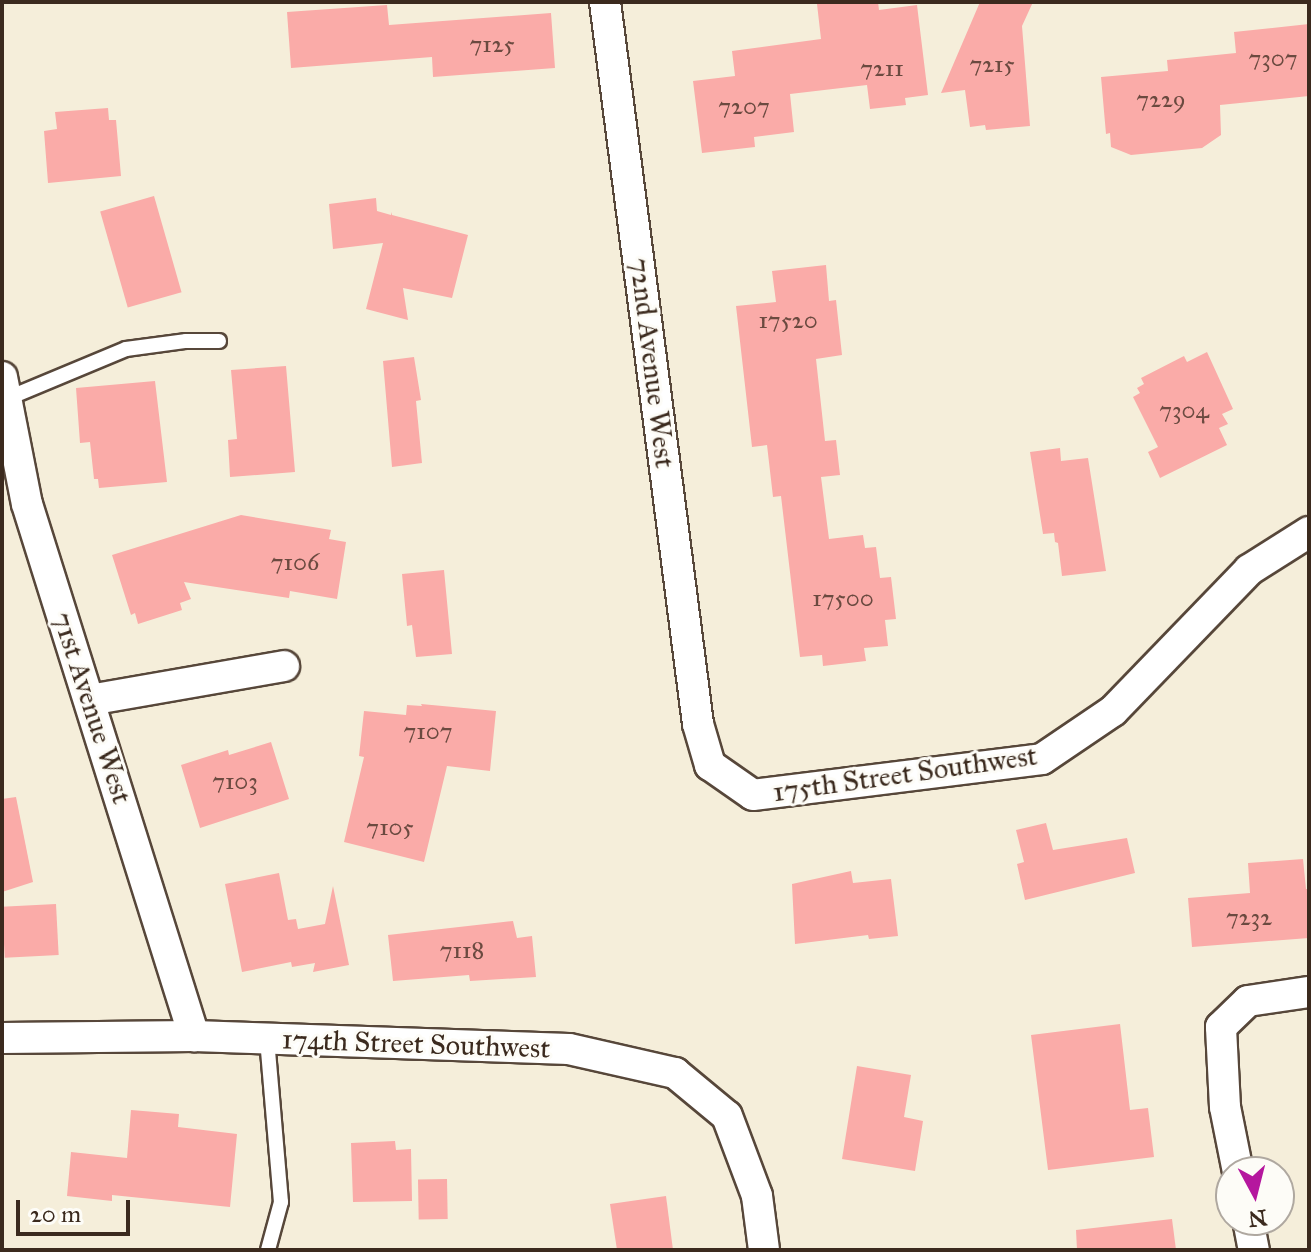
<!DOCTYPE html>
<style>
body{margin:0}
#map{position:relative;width:1311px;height:1252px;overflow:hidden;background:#f5eeda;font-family:"IM FELL Great Primer",serif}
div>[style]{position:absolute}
.building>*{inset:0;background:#faaba8;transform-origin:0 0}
.roads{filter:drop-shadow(2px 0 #57473a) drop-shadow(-2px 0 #57473a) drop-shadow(0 2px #57473a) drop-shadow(0 -2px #57473a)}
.service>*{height:14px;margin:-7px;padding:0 7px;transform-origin:7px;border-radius:7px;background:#fff}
.minor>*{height:30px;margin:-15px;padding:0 15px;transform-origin:15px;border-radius:15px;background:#fff}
span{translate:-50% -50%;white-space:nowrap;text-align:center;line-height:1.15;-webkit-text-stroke:6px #fdfcf7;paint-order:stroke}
.number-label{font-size:24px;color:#6b4a40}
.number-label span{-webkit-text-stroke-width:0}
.street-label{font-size:28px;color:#3b2a1e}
.frame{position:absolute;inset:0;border:4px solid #3b2a1e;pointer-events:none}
.north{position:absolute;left:1215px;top:1156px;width:80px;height:80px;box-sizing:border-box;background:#fdfcf7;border:2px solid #afa8a0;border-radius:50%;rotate:173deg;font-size:22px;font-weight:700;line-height:32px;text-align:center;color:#3b2a1e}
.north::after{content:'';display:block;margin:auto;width:28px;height:36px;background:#b5179e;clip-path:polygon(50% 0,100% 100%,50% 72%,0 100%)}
.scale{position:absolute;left:16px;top:1200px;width:114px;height:36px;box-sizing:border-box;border:4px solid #3b2a1e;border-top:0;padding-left:10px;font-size:24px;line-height:28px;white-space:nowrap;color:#3b2a1e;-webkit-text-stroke:6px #fdfcf7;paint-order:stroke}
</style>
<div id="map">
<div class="building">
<i style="clip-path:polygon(836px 2px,878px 2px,879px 10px,917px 5px,928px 95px,905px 98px,906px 105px,870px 109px,867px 85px,790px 94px,794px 132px,754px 137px,755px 147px,702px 153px,693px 81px,735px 76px,732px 51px,821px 39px,817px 4px)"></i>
<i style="clip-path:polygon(980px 2px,1033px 2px,1022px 26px,1030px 126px,986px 130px,985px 125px,970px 127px,965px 90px,941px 93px)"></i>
<i style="clip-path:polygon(387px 5px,389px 25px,551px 13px,555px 68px,433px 77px,432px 57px,291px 68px,287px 12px)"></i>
<i style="clip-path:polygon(1309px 24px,1309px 96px,1220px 105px,1221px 135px,1202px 148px,1131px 155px,1111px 147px,1110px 133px,1106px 134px,1101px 77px,1168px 71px,1167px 60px,1236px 53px,1234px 32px)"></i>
<i style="clip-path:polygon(108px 108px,109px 120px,116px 120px,121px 176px,48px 183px,44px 131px,57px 129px,55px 112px)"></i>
<i style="left:154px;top:196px;width:100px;height:56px;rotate:74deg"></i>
<i style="clip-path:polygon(376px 198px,377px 211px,391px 215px,392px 212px,392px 215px,468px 235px,452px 298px,403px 288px,408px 320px,366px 309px,383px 243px,333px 249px,329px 204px)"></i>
<i style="clip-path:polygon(826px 265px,829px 301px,836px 300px,842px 355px,816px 359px,825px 441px,836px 440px,840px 475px,821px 477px,829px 539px,863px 535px,865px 548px,876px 547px,880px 578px,891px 577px,896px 619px,885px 620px,888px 646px,864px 648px,866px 661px,823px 666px,822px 655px,800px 657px,781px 496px,773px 497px,767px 445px,752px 447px,736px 306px,776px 302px,772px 271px)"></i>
<i style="clip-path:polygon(1207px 352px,1233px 409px,1222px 414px,1228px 424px,1219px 428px,1227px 445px,1160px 478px,1148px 452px,1158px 447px,1133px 397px,1140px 393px,1137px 388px,1144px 384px,1141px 378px,1184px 356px,1187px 362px)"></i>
<i style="clip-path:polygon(414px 357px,421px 400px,416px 401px,422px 463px,392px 467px,383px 361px)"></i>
<i style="clip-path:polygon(286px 366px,295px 472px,230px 477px,228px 440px,237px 439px,231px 370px)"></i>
<i style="clip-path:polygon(155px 381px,167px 482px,99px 488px,98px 479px,94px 479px,90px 442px,80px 443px,76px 388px)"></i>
<i style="clip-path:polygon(1060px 448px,1061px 461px,1088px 458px,1106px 571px,1062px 576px,1058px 543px,1055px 542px,1054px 533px,1043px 534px,1030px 452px)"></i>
<i style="clip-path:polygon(241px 515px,331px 530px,329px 539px,346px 542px,337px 599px,290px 591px,289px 598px,184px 582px,191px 599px,180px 603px,182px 610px,138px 624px,135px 613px,131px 615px,112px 555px)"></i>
<i style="clip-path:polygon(444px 570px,452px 654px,416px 657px,412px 625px,407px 626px,402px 574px)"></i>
<i style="clip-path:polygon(421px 704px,496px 711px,490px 771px,447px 766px,424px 862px,344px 842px,364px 757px,359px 756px,364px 711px,406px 715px,407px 705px,422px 706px)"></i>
<i style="clip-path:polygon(271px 742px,289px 799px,200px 828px,181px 765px,228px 750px,229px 755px)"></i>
<i style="clip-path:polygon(16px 797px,33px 882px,2px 892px,2px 799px)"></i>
<i style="clip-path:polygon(1046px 823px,1053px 850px,1127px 838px,1135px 873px,1025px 900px,1017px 864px,1024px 862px,1016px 830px)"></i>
<i style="clip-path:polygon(1303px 859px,1306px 889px,1309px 889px,1309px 938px,1192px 947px,1188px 898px,1250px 893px,1248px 863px)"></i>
<i style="clip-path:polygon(851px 871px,853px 883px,891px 879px,898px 936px,869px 939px,868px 935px,795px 944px,792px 884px)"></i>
<i style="clip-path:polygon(279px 873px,288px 920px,296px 919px,298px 929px,325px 924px,333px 886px,349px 965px,313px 972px,315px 963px,292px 967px,291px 962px,242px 972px,225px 884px)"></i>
<i style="left:56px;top:904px;width:51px;height:54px;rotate:87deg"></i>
<i style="clip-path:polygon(513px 921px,517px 938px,532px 936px,536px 977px,470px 981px,469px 975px,393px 981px,388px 935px)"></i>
<i style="clip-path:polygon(1120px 1024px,1130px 1110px,1148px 1108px,1154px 1157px,1048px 1170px,1031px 1035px)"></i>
<i style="clip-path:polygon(857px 1066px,911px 1075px,904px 1117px,923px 1121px,915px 1171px,842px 1159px)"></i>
<i style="clip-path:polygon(131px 1110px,179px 1114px,178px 1127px,237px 1134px,230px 1207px,112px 1195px,112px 1201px,67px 1196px,71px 1152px,127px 1158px)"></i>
<i style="clip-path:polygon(395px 1141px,396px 1150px,411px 1149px,412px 1201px,353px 1202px,351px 1143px)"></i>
<i style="left:447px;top:1179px;width:40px;height:29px;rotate:89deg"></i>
<i style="clip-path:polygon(666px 1196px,673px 1250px,617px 1250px,610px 1204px)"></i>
<i style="clip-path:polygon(1172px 1219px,1176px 1250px,1077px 1250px,1076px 1230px)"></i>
</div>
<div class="roads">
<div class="service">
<i style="left:6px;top:399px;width:130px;rotate:-22.6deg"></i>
<i style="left:126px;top:349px;width:61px;rotate:-7.6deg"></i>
<i style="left:186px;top:341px;width:33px"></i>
<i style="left:267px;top:1039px;width:164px;rotate:85.1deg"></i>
<i style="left:281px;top:1202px;width:50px;rotate:105.2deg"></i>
</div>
<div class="minor">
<i style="left:605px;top:2px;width:728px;rotate:82.66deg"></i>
<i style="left:698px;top:724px;width:43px;rotate:73.7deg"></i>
<i style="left:710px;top:765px;width:52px;rotate:34.9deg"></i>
<i style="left:753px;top:795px;width:291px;rotate:-7.1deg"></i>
<i style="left:1042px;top:759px;width:86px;rotate:-34.1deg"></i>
<i style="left:1113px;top:711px;width:196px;rotate:-46deg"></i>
<i style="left:1249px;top:570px;width:71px;rotate:-32.3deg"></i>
<i style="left:2px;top:377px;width:129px;rotate:78.9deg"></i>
<i style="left:27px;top:504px;width:558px;rotate:72.57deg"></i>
<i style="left:90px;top:700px;width:197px;rotate:-9.9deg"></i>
<i style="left:2px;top:1038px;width:192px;rotate:-0.6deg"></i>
<i style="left:194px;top:1036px;width:375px;rotate:2deg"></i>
<i style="left:569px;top:1049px;width:109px;rotate:12.8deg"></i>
<i style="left:675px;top:1073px;width:67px;rotate:39.6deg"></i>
<i style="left:727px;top:1116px;width:85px;rotate:69.4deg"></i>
<i style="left:757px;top:1196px;width:54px;rotate:82.6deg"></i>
<i style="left:1238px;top:1172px;width:66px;rotate:-101.3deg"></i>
<i style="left:1225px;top:1107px;width:80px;rotate:-92.9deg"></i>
<i style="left:1221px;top:1027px;width:37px;rotate:-44deg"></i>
<i style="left:1248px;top:1001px;width:62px;rotate:-8.4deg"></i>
<i style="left:1248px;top:1220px;width:31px;rotate:79deg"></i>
</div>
</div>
<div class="number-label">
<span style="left:492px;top:45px">7125</span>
<span style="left:1273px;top:59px">7307</span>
<span style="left:992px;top:65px">7215</span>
<span style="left:882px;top:69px">7211</span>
<span style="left:1161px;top:100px">7229</span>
<span style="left:744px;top:107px">7207</span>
<span style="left:788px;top:321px">17520</span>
<span style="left:1184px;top:411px">7304</span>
<span style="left:295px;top:563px">7106</span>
<span style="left:843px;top:599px">17500</span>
<span style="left:428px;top:732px">7107</span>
<span style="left:235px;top:782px">7103</span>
<span style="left:390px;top:828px">7105</span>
<span style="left:1249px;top:918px">7232</span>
<span style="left:462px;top:951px">7118</span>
</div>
<div class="street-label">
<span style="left:652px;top:363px;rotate:83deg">72nd Avenue West</span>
<span style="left:92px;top:708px;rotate:72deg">71st Avenue West</span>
<span style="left:905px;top:774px;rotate:-8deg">175th Street Southwest</span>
<span style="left:416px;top:1044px;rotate:2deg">174th Street Southwest</span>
</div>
<div class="frame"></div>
<div class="north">N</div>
<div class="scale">20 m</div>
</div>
